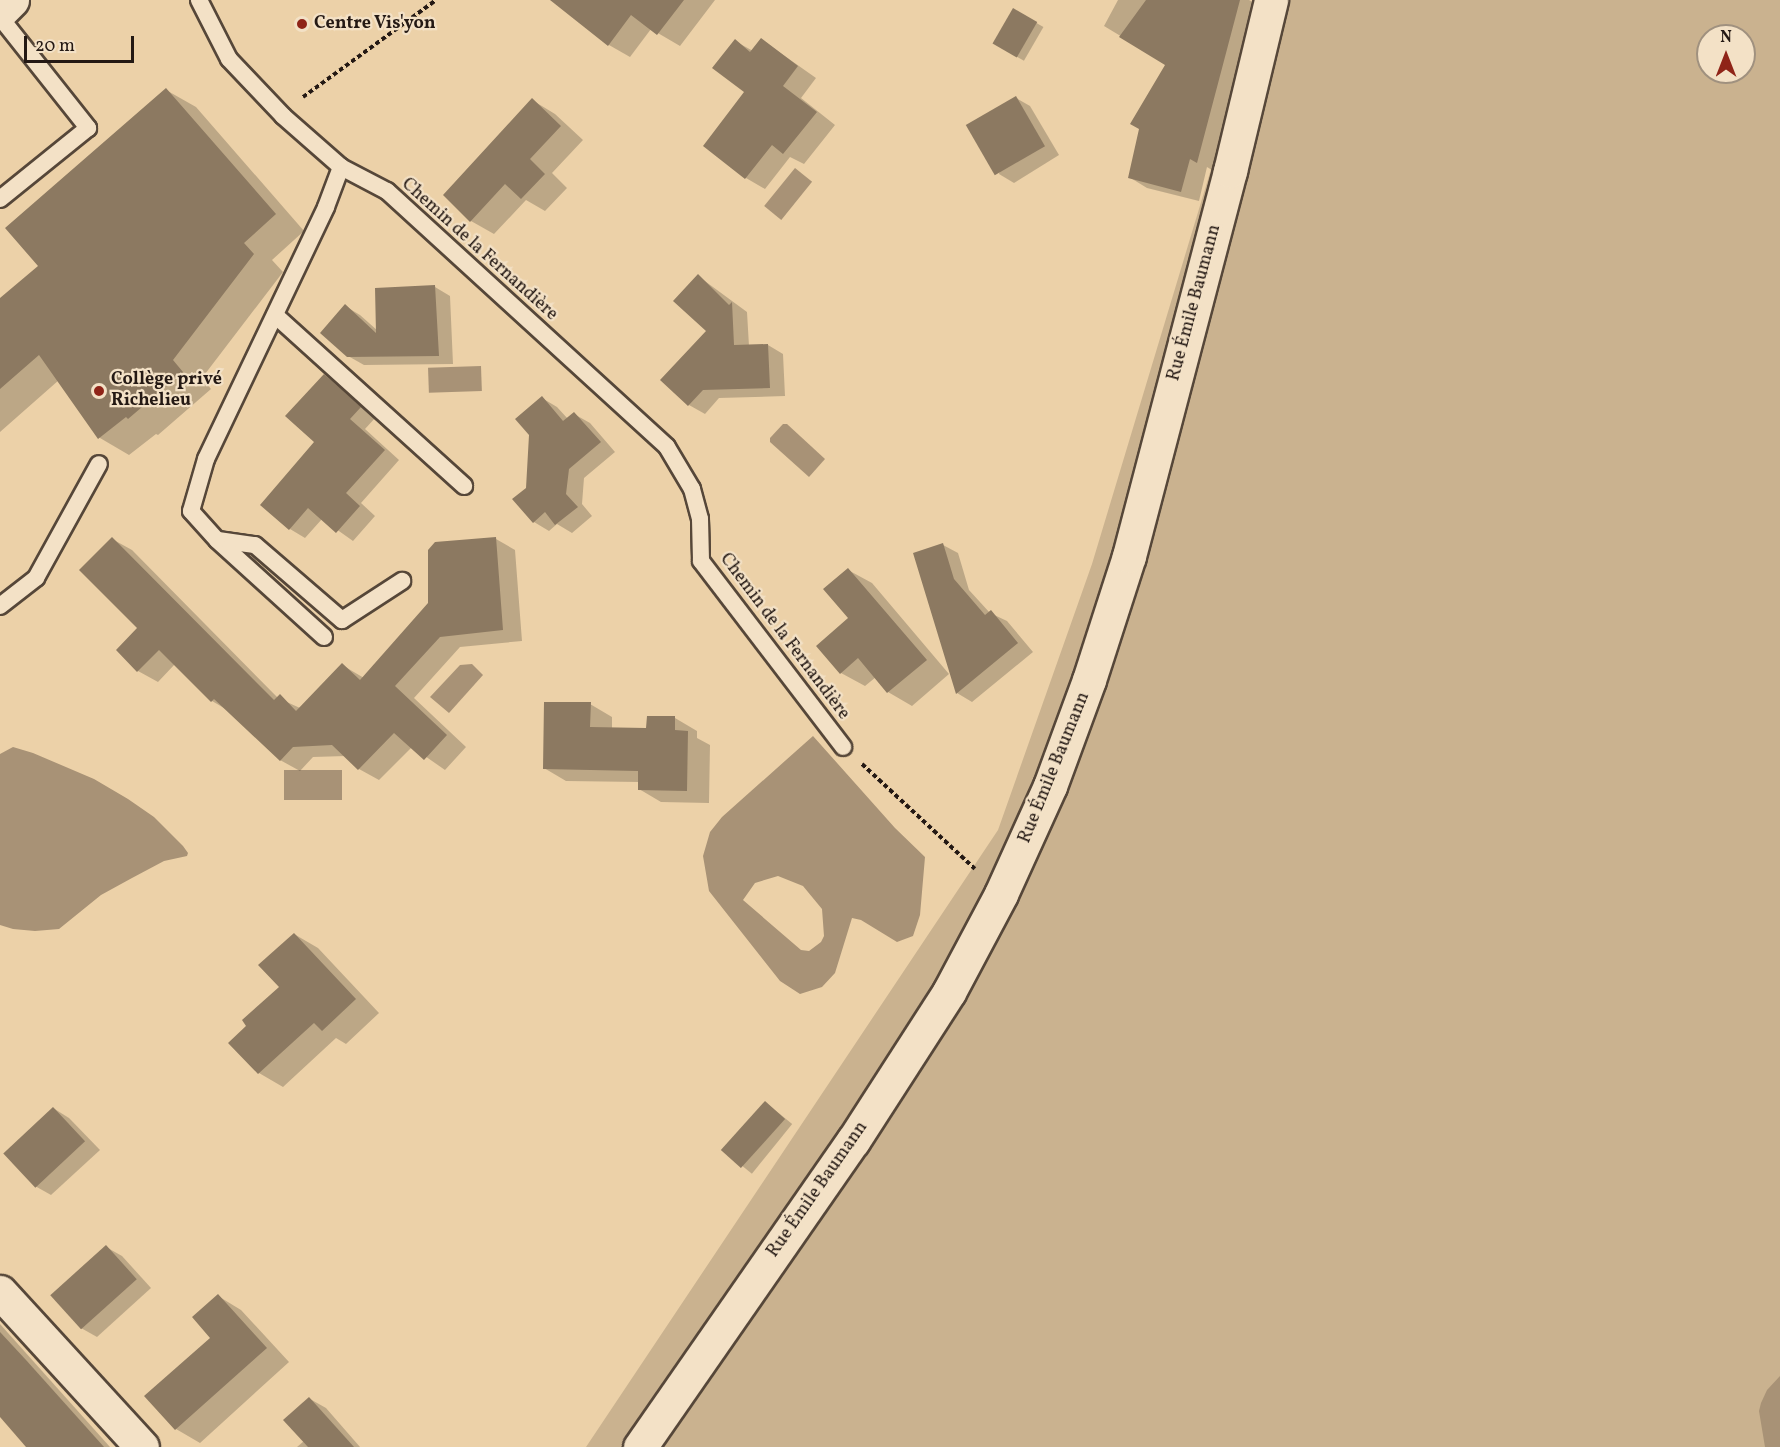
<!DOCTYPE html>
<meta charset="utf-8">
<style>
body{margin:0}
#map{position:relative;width:1780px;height:1447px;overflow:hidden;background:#ecd1a8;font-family:Vollkorn,serif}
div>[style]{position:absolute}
.green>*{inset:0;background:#cab28f}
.water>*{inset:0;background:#a89276;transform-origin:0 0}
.shadow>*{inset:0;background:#0003;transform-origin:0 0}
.building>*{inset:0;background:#8c7961;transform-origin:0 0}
.path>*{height:4px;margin-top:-2px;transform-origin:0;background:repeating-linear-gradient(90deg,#241914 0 4.5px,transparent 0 7.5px)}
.roads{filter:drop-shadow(2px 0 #564739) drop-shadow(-2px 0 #564739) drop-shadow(0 2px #564739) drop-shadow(0 -2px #564739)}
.lane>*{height:16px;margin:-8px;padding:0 8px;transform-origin:8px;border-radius:8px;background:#f3e1c6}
.street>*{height:33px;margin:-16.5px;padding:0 16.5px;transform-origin:16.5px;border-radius:16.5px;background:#f3e1c6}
.dots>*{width:16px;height:16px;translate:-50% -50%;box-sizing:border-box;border:3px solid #f3e1c6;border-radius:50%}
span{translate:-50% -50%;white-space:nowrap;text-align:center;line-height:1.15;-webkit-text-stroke:4.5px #f3e1c6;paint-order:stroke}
.poi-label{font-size:18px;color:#241914;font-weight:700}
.left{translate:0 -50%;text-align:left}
.street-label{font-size:18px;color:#241914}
.north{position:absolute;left:1696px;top:24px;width:60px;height:60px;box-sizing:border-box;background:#f3e1c6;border:2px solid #a0917f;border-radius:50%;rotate:0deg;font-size:16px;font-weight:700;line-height:24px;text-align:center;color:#241914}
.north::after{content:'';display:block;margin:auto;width:21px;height:27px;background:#8f2418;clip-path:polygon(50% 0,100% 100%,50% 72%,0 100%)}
.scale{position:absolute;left:24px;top:36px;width:110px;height:27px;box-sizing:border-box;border:3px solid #241914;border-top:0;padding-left:8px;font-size:18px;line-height:21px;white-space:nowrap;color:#241914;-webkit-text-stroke:4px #f3e1c6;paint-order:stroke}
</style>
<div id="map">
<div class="green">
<i style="clip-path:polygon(evenodd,1262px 0,1780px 0,1780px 1447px,586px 1447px,998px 830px,1092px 564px,1262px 0,1708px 36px,1744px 36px,1744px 72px,1708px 72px,1708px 36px)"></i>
</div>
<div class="water">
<i style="left:795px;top:168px;width:22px;height:49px;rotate:39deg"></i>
<i style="left:481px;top:366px;width:25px;height:53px;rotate:88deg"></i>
<i style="clip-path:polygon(783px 424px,787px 424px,825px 459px,809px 477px,770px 442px,770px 438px)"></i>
<i style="clip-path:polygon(472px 664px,483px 675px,449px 713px,430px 697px,460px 665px)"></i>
<i style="clip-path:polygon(evenodd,813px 736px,895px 828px,925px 857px,920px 915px,913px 936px,897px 942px,861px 920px,852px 918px,835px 973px,822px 987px,800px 994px,780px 981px,709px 891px,703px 856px,710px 832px,722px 817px,813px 736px,778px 876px,803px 886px,822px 909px,824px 936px,821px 942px,809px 951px,801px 950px,743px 900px,755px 883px,778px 876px)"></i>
<i style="clip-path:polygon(13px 747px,33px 753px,94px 779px,128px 799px,154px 817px,183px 846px,188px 853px,187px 856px,164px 861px,132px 878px,101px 895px,59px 929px,35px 931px,13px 929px,0 925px,0 754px)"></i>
<i style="left:342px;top:770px;width:30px;height:58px;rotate:90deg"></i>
<i style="clip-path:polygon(1780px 1376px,1780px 1447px,1765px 1447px,1759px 1411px,1761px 1403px,1767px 1390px)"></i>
</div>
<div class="shadow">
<i style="clip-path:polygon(552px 0,715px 0,680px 46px,651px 29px,630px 57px,609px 45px)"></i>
<i style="clip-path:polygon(1118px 0,1249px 0,1258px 5px,1215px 172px,1207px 167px,1199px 201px,1147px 188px,1129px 177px,1167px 64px,1104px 26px)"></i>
<i style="left:1014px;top:10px;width:34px;height:39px;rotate:30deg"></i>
<i style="clip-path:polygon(762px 40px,816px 78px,801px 98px,835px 125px,804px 164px,790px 157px,765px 189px,746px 178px,746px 92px,735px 41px,753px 51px)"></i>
<i style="clip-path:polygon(166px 90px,196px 107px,304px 231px,272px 260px,283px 272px,202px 378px,211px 389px,158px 435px,156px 434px,129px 455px,100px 438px,59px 380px,0 432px,0 300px,40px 266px)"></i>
<i style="clip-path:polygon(1016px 98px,1030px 106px,1059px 155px,1014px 183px,999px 174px)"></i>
<i style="clip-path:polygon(532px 100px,555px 114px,583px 140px,552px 173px,567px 188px,545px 211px,526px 200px,494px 234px,471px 221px,445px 195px)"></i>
<i style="clip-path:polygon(698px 276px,747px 312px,749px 346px,768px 345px,783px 354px,785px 396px,719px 398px,705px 414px,689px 405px,708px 331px)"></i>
<i style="clip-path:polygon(435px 287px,450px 296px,453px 364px,364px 365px,348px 356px,345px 306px,360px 315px,378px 331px)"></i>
<i style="clip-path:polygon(324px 376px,339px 385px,376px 417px,365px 429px,399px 460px,361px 503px,375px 516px,353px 541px,322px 519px,305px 538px,290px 529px,316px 442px)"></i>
<i style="clip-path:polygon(542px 398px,557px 407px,568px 419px,574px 414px,590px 423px,615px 452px,584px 478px,582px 504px,592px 516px,572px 533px,557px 524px,549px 531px,534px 522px,527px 488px)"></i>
<i style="clip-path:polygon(112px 539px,132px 550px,278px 698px,300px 708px,342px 665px,364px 678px,496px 539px,515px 550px,522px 641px,460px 647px,414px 698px,466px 747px,445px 770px,412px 747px,379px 780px,359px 769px,346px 756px,313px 757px,300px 771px,280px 760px,229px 711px,212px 701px,175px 664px,158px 682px,138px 671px,118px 650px,139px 628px)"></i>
<i style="clip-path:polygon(943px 545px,958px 553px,969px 590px,990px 613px,1007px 621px,1033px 652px,972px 702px,957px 693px,914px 554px)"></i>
<i style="clip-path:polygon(848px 570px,872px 583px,949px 674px,912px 706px,888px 692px,876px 677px,865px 686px,841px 673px,850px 619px)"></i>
<i style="clip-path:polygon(590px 704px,612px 717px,612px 729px,648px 729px,675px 718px,697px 731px,697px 738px,710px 745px,709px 803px,661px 802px,639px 789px,639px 782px,566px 781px,544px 768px)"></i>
<i style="clip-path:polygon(294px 934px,318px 948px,379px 1013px,346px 1044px,336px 1038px,283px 1087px,259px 1073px,231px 1043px,281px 987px)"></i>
<i style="left:765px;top:1102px;width:35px;height:64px;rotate:39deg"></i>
<i style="clip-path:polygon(53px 1108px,69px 1118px,100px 1150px,51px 1195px,35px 1186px)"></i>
<i style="clip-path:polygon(106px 1247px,122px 1256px,151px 1288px,97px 1337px,81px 1328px,52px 1295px)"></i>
<i style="clip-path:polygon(218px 1296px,241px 1310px,289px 1362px,200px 1443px,176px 1429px,147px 1396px,212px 1338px)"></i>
<i style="clip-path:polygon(0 1324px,110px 1447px,31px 1447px,0 1413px)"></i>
<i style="clip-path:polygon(310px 1399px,326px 1408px,360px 1447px,297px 1447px,304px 1441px)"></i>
</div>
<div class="building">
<i style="clip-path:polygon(550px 0,684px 0,657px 35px,631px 15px,608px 46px)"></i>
<i style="clip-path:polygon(1146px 0,1240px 0,1197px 163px,1190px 159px,1181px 192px,1128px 178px,1139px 129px,1130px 124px,1165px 65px,1119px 37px)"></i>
<i style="left:1013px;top:8px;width:28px;height:41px;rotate:30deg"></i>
<i style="clip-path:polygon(761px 38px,798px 66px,783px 86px,817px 112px,783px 154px,772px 145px,745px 179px,703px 146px,744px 92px,712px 68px,735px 39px,750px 52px)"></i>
<i style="clip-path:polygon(166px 88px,276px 214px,244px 243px,254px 254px,173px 360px,183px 372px,128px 419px,126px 417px,98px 439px,39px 355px,0 389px,0 298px,38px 266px,5px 228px)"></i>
<i style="left:1016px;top:96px;width:58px;height:58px;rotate:60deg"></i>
<i style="clip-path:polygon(532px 98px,561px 126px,530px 159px,545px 174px,521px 199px,505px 184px,470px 222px,443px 195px)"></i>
<i style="clip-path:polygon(698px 274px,729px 305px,732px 302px,734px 345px,768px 344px,770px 388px,703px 390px,688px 406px,660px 380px,706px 331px,673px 301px)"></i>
<i style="clip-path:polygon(435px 285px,439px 356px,347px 357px,320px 333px,345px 304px,376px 333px,375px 288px)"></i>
<i style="clip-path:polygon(324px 374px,361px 407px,350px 419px,385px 450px,346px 493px,360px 506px,336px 533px,308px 508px,289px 530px,260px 505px,314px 442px,285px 416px)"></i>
<i style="clip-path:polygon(542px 396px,563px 421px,574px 412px,601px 442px,569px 469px,566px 494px,578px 507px,555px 525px,545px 512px,533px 523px,512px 499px,526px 488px,529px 435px,515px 419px)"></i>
<i style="clip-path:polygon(112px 537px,274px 700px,280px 694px,296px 711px,342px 663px,360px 680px,428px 603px,428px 550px,435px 542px,496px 537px,503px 630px,440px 637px,395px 686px,447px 735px,424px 760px,394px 733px,358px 770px,332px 745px,293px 747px,280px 761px,214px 699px,211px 702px,159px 650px,137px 672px,116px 650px,137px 628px,79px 570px)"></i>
<i style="clip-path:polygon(943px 543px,954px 579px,985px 615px,991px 610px,1018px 643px,956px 694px,913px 553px)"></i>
<i style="clip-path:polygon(848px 568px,927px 660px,887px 693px,858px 658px,840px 674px,816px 646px,848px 618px,823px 589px)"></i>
<i style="clip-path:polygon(544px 702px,591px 702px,590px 727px,646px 728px,647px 716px,675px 716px,675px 730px,688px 731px,687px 791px,638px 790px,638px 771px,543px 769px)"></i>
<i style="clip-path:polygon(294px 933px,356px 999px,322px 1031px,314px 1023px,258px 1074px,228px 1043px,246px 1026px,242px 1020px,279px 987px,258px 965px)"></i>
<i style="left:765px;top:1101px;width:27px;height:66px;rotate:42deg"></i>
<i style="left:53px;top:1107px;width:47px;height:68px;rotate:47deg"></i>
<i style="left:106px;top:1245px;width:46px;height:75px;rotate:48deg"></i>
<i style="clip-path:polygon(218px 1294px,267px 1348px,175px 1430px,144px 1396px,210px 1338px,192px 1317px)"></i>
<i style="clip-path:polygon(0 1332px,26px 1360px,104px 1447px,26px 1447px,0 1417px)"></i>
<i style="clip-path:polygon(309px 1397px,354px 1447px,308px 1447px,283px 1420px)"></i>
</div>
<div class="path">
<i style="left:303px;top:97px;width:165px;rotate:-36.1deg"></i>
<i style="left:862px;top:764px;width:154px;rotate:42.9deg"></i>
</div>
<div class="roads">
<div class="lane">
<i style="left:199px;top:0;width:66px;rotate:63deg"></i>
<i style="left:229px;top:59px;width:79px;rotate:46.5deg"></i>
<i style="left:283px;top:116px;width:77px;rotate:41.3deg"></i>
<i style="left:341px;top:167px;width:52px;rotate:27.6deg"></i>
<i style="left:387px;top:191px;width:379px;rotate:42.4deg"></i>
<i style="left:667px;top:447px;width:49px;rotate:59.2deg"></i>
<i style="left:692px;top:489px;width:31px;rotate:75deg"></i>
<i style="left:700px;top:519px;width:42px;rotate:88.6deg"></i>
<i style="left:701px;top:561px;width:234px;rotate:52.6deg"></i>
<i style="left:0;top:17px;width:142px;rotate:51.6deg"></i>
<i style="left:88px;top:128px;width:113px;rotate:141.1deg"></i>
<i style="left:275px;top:315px;width:255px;rotate:42.1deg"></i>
<i style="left:218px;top:540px;width:37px;rotate:8deg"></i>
<i style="left:255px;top:545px;width:115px;rotate:40.8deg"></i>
<i style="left:342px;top:620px;width:72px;rotate:-33deg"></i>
<i style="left:0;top:606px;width:46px;rotate:-37.9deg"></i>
<i style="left:36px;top:578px;width:130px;rotate:-61.1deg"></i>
<i style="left:324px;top:637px;width:144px;rotate:-137.8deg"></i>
<i style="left:217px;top:540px;width:39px;rotate:-132deg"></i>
<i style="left:191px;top:511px;width:54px;rotate:-73.9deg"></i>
<i style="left:206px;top:459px;width:279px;rotate:-64.5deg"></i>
<i style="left:326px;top:207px;width:43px;rotate:-69.4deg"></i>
</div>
<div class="street">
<i style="left:0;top:12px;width:17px;rotate:-45deg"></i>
<i style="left:0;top:1292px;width:210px;rotate:47.5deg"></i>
<i style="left:640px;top:1447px;width:373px;rotate:-55.2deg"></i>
<i style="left:853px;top:1141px;width:177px;rotate:-57.2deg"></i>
<i style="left:949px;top:992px;width:111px;rotate:-62deg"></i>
<i style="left:1001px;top:894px;width:119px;rotate:-65.6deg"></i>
<i style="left:1050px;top:786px;width:113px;rotate:-69.8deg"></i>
<i style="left:1089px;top:680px;width:130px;rotate:-72.1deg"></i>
<i style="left:1129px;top:556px;width:398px;rotate:-75.3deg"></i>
<i style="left:1230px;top:171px;width:176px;rotate:-76.5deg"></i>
</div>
</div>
<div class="dots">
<i style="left:302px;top:24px;background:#8f2418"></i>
<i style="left:99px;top:391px;background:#8f2418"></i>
</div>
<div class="poi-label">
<span class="left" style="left:314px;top:24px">Centre Vis'yon</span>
<span class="left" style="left:111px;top:391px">Collège privé<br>Richelieu</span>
</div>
<div class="street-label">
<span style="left:479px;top:250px;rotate:42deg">Chemin de la Fernandière</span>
<span style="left:1195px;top:303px;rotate:-75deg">Rue Émile Baumann</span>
<span style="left:784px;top:637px;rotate:53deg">Chemin de la Fernandière</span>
<span style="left:1055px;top:768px;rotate:-68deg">Rue Émile Baumann</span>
<span style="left:818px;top:1190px;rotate:-55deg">Rue Émile Baumann</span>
</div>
<div class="north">N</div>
<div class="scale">20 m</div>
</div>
